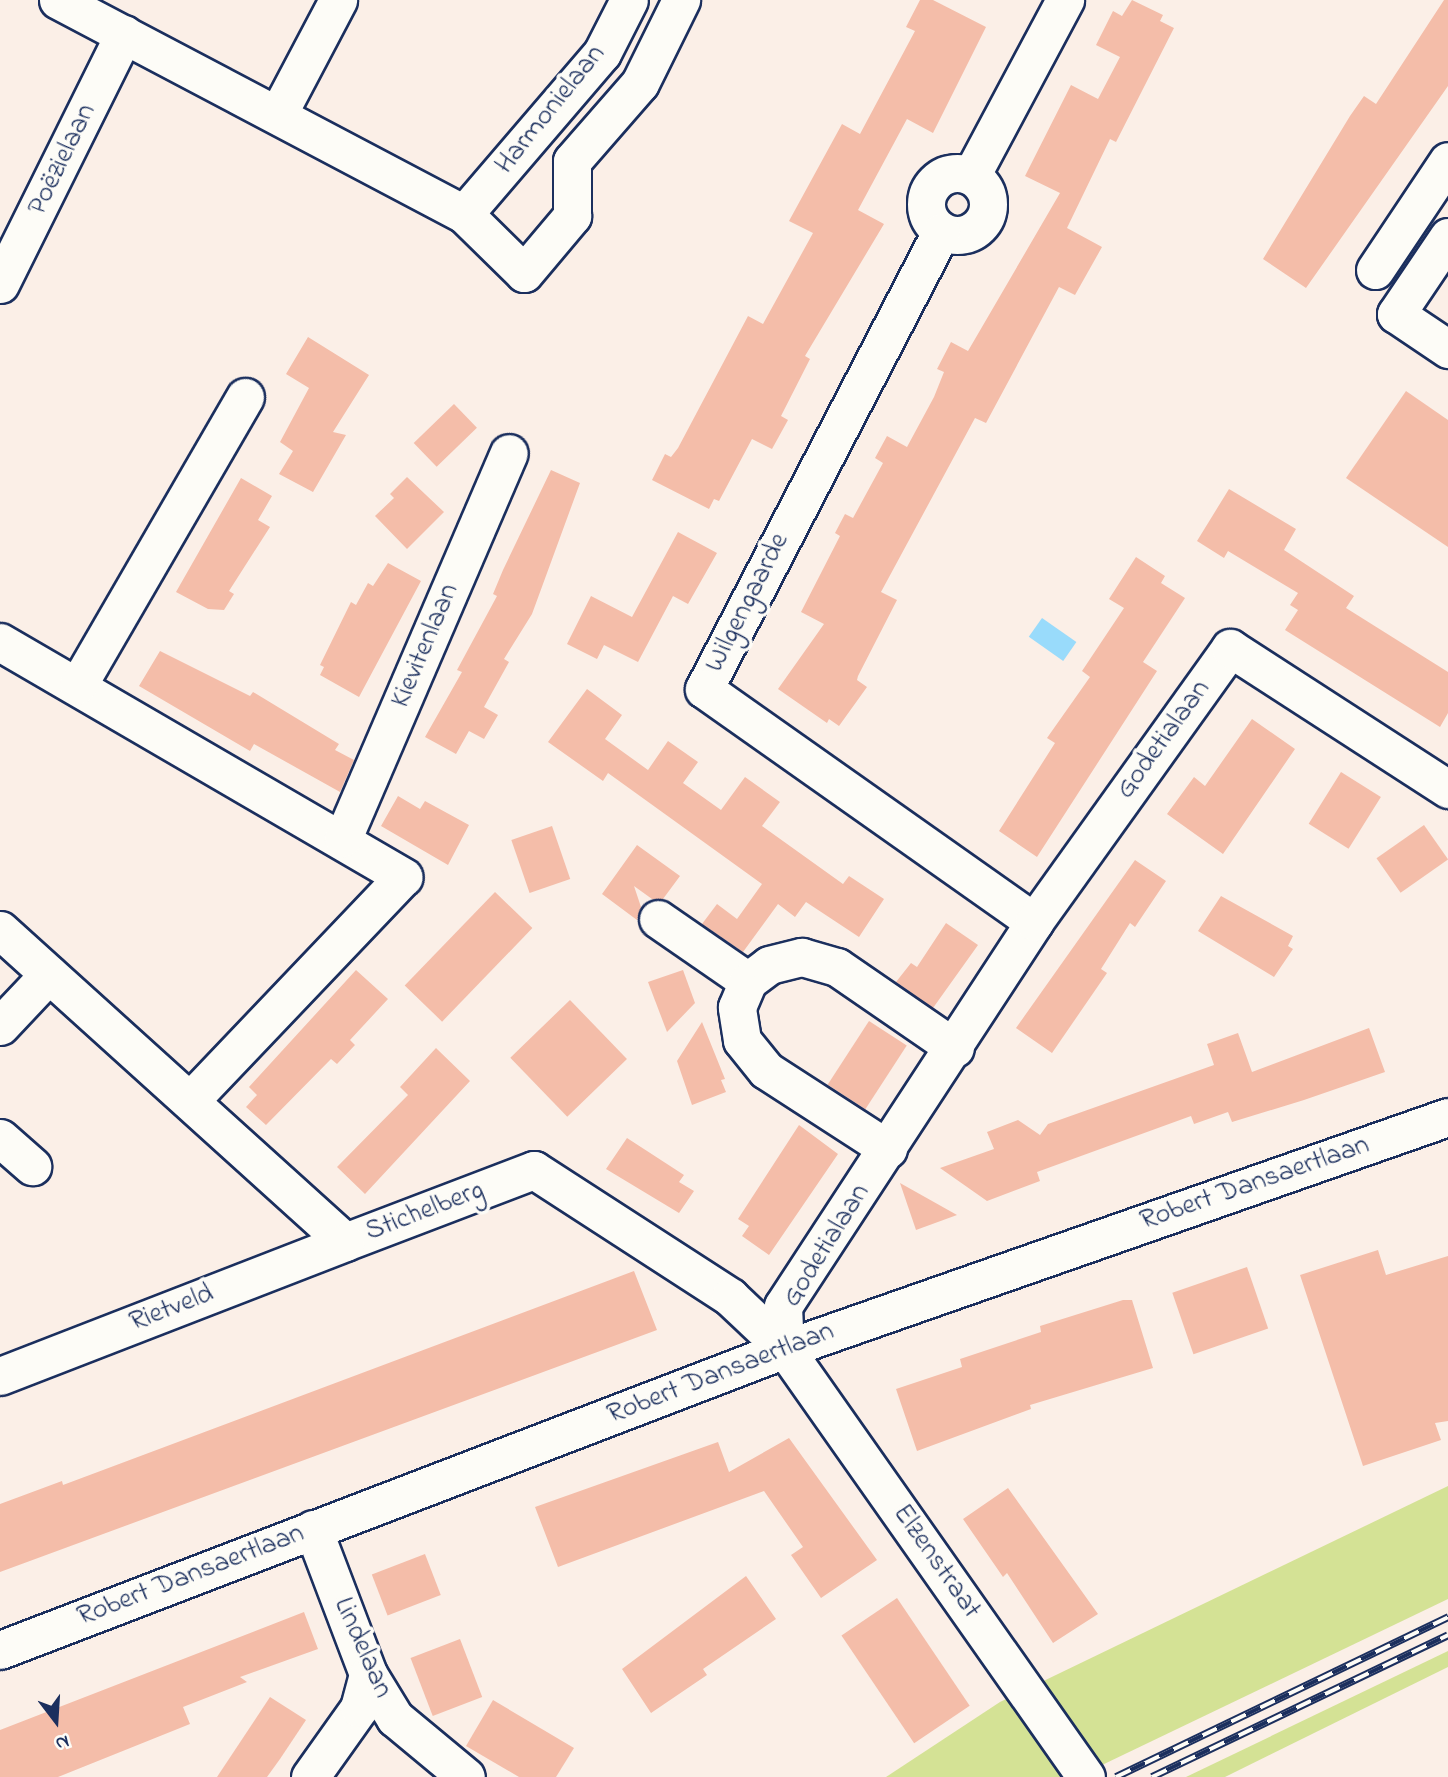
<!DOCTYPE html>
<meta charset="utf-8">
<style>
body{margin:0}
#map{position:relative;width:1448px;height:1777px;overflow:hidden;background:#fbefe7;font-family:"Indie Flower",sans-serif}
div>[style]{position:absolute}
.green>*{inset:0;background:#d4e295}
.water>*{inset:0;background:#99dbfb;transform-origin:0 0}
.building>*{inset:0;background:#f4bda9;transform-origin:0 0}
.roads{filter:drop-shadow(2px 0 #1b2f5e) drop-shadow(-2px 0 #1b2f5e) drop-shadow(0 2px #1b2f5e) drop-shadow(0 -2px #1b2f5e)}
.minor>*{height:37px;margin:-18.5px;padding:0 18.5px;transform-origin:18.5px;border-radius:18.5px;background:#fdfcf7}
.minor>.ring{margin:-18.5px;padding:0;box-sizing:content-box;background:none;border:37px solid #fdfcf7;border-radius:50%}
.rail>*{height:8px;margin-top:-4px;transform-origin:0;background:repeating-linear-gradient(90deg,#fdfcf7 0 16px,#1b2f5e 0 32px);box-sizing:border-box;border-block:2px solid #1b2f5e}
span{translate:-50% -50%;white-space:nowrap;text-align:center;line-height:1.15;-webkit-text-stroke:7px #fdfcf7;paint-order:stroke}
.street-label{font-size:28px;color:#1b2f5e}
.north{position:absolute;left:21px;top:1686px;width:70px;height:70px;-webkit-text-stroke:5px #fdfcf7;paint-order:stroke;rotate:163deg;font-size:19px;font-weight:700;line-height:28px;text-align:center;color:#1b2f5e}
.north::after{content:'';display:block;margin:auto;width:24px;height:32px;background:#1b2f5e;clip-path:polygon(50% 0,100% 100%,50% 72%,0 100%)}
</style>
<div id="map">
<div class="green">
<i style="clip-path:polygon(1448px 1486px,1448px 1599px,1077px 1777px,886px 1777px,1000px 1702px)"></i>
<i style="clip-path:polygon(1448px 1651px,1448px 1667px,1225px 1777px,1186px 1777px)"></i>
</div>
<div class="water">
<i style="left:1042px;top:618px;width:42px;height:23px;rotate:35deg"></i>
</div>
<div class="building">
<i style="clip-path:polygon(920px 0,933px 0,986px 27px,933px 133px,907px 119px,858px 210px,884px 224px,805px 356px,810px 359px,781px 416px,788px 420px,772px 449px,752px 439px,719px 501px,714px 499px,709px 509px,652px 480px,665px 454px,671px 457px,678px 448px,748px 316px,763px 324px,813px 233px,789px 221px,842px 124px,860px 134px,915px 31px,906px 27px)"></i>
<i style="clip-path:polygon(1132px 0,1163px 15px,1160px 21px,1174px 28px,1116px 142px,1110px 139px,1067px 228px,1102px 247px,1075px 295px,1059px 287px,986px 423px,975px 418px,881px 592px,897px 600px,858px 676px,857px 680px,867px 687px,839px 726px,829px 719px,827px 723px,778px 689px,824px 624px,801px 612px,840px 536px,835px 533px,845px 514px,853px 518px,883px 463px,875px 458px,887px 436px,907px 447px,934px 397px,944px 372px,937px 369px,951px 342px,968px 351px,1060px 193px,1025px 176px,1071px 85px,1098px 99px,1120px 57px,1096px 45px,1113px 11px,1122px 16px)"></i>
<i style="clip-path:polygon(1444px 0,1448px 0,1448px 86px,1306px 288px,1263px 259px,1350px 116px,1364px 96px,1376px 104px)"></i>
<i style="clip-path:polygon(308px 337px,369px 375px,333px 432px,346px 435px,313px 492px,279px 474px,293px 451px,280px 442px,309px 388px,286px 374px)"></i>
<i style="clip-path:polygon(1406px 391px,1448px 420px,1448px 547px,1346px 478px)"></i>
<i style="left:454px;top:404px;width:33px;height:56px;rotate:46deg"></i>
<i style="clip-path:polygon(551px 470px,580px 483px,532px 614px,504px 659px,509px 662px,484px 707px,498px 715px,484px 739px,469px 731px,456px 754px,425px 737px,462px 672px,457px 670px,497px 596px,493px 594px,503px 570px)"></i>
<i style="clip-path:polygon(407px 477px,444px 512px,407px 549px,375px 516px,394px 498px,390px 494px)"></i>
<i style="clip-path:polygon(241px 478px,272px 496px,258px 520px,270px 527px,229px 591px,234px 594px,224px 610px,208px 609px,176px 592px)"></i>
<i style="clip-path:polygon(1229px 489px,1296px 529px,1284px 550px,1354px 596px,1346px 608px,1448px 672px,1448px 713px,1440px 727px,1285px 630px,1298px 610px,1290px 605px,1298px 593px,1228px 551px,1224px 558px,1197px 541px)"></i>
<i style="clip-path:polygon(678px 532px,717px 553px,688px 604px,673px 596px,638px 662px,604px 645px,597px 659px,567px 644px,591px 596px,632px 617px)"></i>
<i style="clip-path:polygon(1136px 557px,1165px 576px,1161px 583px,1185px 598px,1143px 662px,1157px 671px,1037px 857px,999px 831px,1055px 743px,1047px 738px,1090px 677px,1082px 671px,1124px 608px,1109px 599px)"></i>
<i style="clip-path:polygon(388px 563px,421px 581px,359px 697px,320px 675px,324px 667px,320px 665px,351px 602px,356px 605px,368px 583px,373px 586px)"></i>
<i style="clip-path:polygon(160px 651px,250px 696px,253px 692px,339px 744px,335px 750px,354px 760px,340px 792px,254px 744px,250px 751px,139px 686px)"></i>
<i style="clip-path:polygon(587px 689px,622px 715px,605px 739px,648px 770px,668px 741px,698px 762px,683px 783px,721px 810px,745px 777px,780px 802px,762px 826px,843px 884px,849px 876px,884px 899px,859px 937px,806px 902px,795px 917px,778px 904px,743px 952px,702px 924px,717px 904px,737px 919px,762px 884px,608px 773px,603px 781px,548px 742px)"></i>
<i style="clip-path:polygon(1252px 719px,1295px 749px,1223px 854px,1167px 814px,1194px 777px,1205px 786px)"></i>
<i style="left:1341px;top:772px;width:47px;height:61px;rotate:32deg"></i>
<i style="clip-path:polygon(398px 796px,420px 809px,425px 801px,469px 825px,448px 865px,381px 826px)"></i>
<i style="left:1424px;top:825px;width:42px;height:58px;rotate:55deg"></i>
<i style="left:552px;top:826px;width:56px;height:43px;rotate:71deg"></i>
<i style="clip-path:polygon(637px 845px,680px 876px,663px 899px,652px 899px,634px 886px,641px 907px,637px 920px,602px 894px)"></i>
<i style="clip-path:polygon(1135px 860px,1166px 881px,1135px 927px,1130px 923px,1101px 969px,1107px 973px,1052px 1053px,1016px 1028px)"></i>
<i style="left:495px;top:892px;width:52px;height:130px;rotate:44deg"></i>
<i style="clip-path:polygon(1221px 896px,1293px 936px,1288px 946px,1293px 949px,1274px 977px,1198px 931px)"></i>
<i style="clip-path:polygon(946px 923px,978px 945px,933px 1008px,896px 982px,911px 963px,917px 967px)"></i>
<i style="clip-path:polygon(356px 970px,388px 999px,350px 1040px,355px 1045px,337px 1064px,331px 1059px,266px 1125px,246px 1107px,257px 1095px,249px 1087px)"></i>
<i style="clip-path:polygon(683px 970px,695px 1003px,667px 1032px,648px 982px)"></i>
<i style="left:570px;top:1000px;width:82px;height:83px;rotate:46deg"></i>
<i style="left:869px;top:1021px;width:45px;height:76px;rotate:33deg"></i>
<i style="clip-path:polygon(702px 1022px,725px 1079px,721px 1080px,726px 1092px,692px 1105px,677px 1061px)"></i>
<i style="clip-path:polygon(1369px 1028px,1385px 1072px,1304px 1100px,1232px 1122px,1228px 1112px,1194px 1124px,1191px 1116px,1037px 1172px,1040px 1181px,987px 1201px,940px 1168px,994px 1149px,987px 1132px,1018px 1120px,1040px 1135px,1048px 1124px,1214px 1065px,1207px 1044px,1238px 1033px,1252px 1072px)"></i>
<i style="clip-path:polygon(436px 1048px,470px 1081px,365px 1194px,337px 1167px,408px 1095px,400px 1087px)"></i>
<i style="clip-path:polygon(799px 1125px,838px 1154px,769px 1255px,742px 1236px,749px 1226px,738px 1219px)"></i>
<i style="clip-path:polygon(627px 1138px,684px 1175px,679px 1182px,694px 1191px,679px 1213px,606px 1169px)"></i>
<i style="clip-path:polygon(900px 1183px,957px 1215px,916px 1230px)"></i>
<i style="clip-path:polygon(1378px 1250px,1386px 1275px,1448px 1256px,1448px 1421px,1435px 1423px,1441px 1440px,1363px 1466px,1300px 1275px)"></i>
<i style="left:1247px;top:1267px;width:65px;height:79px;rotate:71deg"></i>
<i style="clip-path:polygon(634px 1271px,657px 1330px,0 1572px,0 1504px,62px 1481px,63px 1485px)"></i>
<i style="clip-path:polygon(1123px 1300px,1132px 1300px,1153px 1368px,1030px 1405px,1031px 1409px,917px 1451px,896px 1389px,962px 1367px,960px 1359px,1041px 1332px,1040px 1326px)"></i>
<i style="clip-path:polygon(789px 1438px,877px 1560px,821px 1598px,791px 1555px,803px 1547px,764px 1491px,558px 1567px,535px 1507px,718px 1442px,729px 1472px)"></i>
<i style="clip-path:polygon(1008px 1488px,1098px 1614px,1053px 1643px,1007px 1573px,1003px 1577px,963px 1519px)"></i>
<i style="left:425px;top:1554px;width:44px;height:57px;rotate:69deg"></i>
<i style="clip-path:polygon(746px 1576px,776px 1619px,703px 1669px,707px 1675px,651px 1713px,622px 1669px)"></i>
<i style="left:897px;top:1598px;width:130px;height:67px;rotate:56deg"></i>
<i style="clip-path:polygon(304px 1612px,318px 1649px,240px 1677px,247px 1682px,183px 1707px,190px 1724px,58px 1777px,0 1777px,0 1730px)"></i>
<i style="left:460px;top:1639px;width:62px;height:53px;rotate:69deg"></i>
<i style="clip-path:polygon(270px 1697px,306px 1720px,280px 1759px,267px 1777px,217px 1777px)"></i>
<i style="clip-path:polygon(493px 1700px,574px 1748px,556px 1777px,519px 1777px,466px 1746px)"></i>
</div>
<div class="roads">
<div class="minor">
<i style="left:58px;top:0;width:459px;rotate:27.8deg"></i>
<i style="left:464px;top:214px;width:84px;rotate:44.5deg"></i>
<i style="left:524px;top:273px;width:75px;rotate:-49.9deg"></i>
<i style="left:572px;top:216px;width:55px;rotate:-90deg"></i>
<i style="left:572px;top:161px;width:103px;rotate:-48.9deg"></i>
<i style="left:640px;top:83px;width:93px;rotate:-63.7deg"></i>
<i style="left:278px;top:114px;width:129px;rotate:-62.2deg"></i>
<i class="ring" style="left:926px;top:173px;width:25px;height:25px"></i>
<i style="left:971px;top:176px;width:200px;rotate:-61.9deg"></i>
<i style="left:464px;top:214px;width:212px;rotate:-49.4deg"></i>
<i style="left:602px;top:53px;width:59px;rotate:-63deg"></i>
<i style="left:941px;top:232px;width:515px;rotate:117.41deg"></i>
<i style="left:704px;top:689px;width:404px;rotate:35.2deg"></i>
<i style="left:1448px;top:237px;width:93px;rotate:124deg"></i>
<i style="left:1396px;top:314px;width:63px;rotate:33.9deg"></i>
<i style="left:1375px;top:270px;width:131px;rotate:-56.2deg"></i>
<i style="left:0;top:284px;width:279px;rotate:-63.6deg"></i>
<i style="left:0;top:642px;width:467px;rotate:30.2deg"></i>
<i style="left:403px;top:877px;width:309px;rotate:133.6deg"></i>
<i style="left:78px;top:685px;width:333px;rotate:-59.9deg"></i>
<i style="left:343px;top:838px;width:419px;rotate:-66.7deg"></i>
<i style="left:658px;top:919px;width:109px;rotate:34.6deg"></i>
<i style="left:0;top:930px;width:465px;rotate:42.1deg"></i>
<i style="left:345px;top:1242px;width:202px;rotate:-20.9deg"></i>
<i style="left:534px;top:1170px;width:234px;rotate:32.9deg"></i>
<i style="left:730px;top:1297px;width:76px;rotate:43.4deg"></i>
<i style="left:785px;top:1349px;width:523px;rotate:54.88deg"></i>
<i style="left:0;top:1026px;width:71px;rotate:-46.7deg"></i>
<i style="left:0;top:1138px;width:43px;rotate:41.2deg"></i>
<i style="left:888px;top:1149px;width:145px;rotate:-147.1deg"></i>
<i style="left:766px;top:1070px;width:38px;rotate:-129deg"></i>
<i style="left:742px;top:1040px;width:33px;rotate:-99deg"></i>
<i style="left:737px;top:1007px;width:28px;rotate:-67deg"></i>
<i style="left:748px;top:981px;width:26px;rotate:-37deg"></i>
<i style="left:769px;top:965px;width:34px;rotate:-14deg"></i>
<i style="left:802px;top:957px;width:36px;rotate:16deg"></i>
<i style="left:837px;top:967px;width:143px;rotate:34.5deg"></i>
<i style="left:785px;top:1349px;width:43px;rotate:-92.7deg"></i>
<i style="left:783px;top:1306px;width:459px;rotate:-56.8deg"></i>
<i style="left:1034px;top:922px;width:337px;rotate:-54.4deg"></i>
<i style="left:1230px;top:648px;width:260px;rotate:32.9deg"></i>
<i style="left:0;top:1376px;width:370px;rotate:-21.2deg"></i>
<i style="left:313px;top:1529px;width:155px;rotate:69.2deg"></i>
<i style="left:368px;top:1674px;width:52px;rotate:58.5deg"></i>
<i style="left:395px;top:1718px;width:92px;rotate:39.7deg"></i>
<i style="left:0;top:1650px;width:841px;rotate:-20.98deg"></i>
<i style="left:785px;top:1349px;width:702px;rotate:-19.29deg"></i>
<i style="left:310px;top:1777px;width:85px;rotate:-54.6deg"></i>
<i style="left:359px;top:1708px;width:35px;rotate:-75deg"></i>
</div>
</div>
<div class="rail">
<i style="left:1116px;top:1777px;width:369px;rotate:-25.7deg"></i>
<i style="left:1152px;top:1777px;width:328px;rotate:-25.6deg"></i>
</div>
<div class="street-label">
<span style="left:551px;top:110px;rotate:-51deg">Harmonielaan</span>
<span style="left:63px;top:160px;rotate:-64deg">Poëzielaan</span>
<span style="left:748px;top:603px;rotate:-63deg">Wilgengaarde</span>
<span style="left:426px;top:646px;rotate:-67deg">Kievitenlaan</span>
<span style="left:1164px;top:740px;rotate:-54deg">Godetialaan</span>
<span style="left:1255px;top:1184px;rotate:-19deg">Robert Dansaertlaan</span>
<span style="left:425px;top:1212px;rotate:-21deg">Stichelberg</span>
<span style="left:827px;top:1246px;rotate:-58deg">Godetialaan</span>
<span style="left:172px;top:1309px;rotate:-21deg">Rietveld</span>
<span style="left:721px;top:1374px;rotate:-21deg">Robert Dansaertlaan</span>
<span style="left:936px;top:1562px;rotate:55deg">Elzenstraat</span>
<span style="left:191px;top:1576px;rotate:-21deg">Robert Dansaertlaan</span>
<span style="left:362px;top:1648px;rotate:66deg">Lindelaan</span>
</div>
<div class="north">N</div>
</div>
